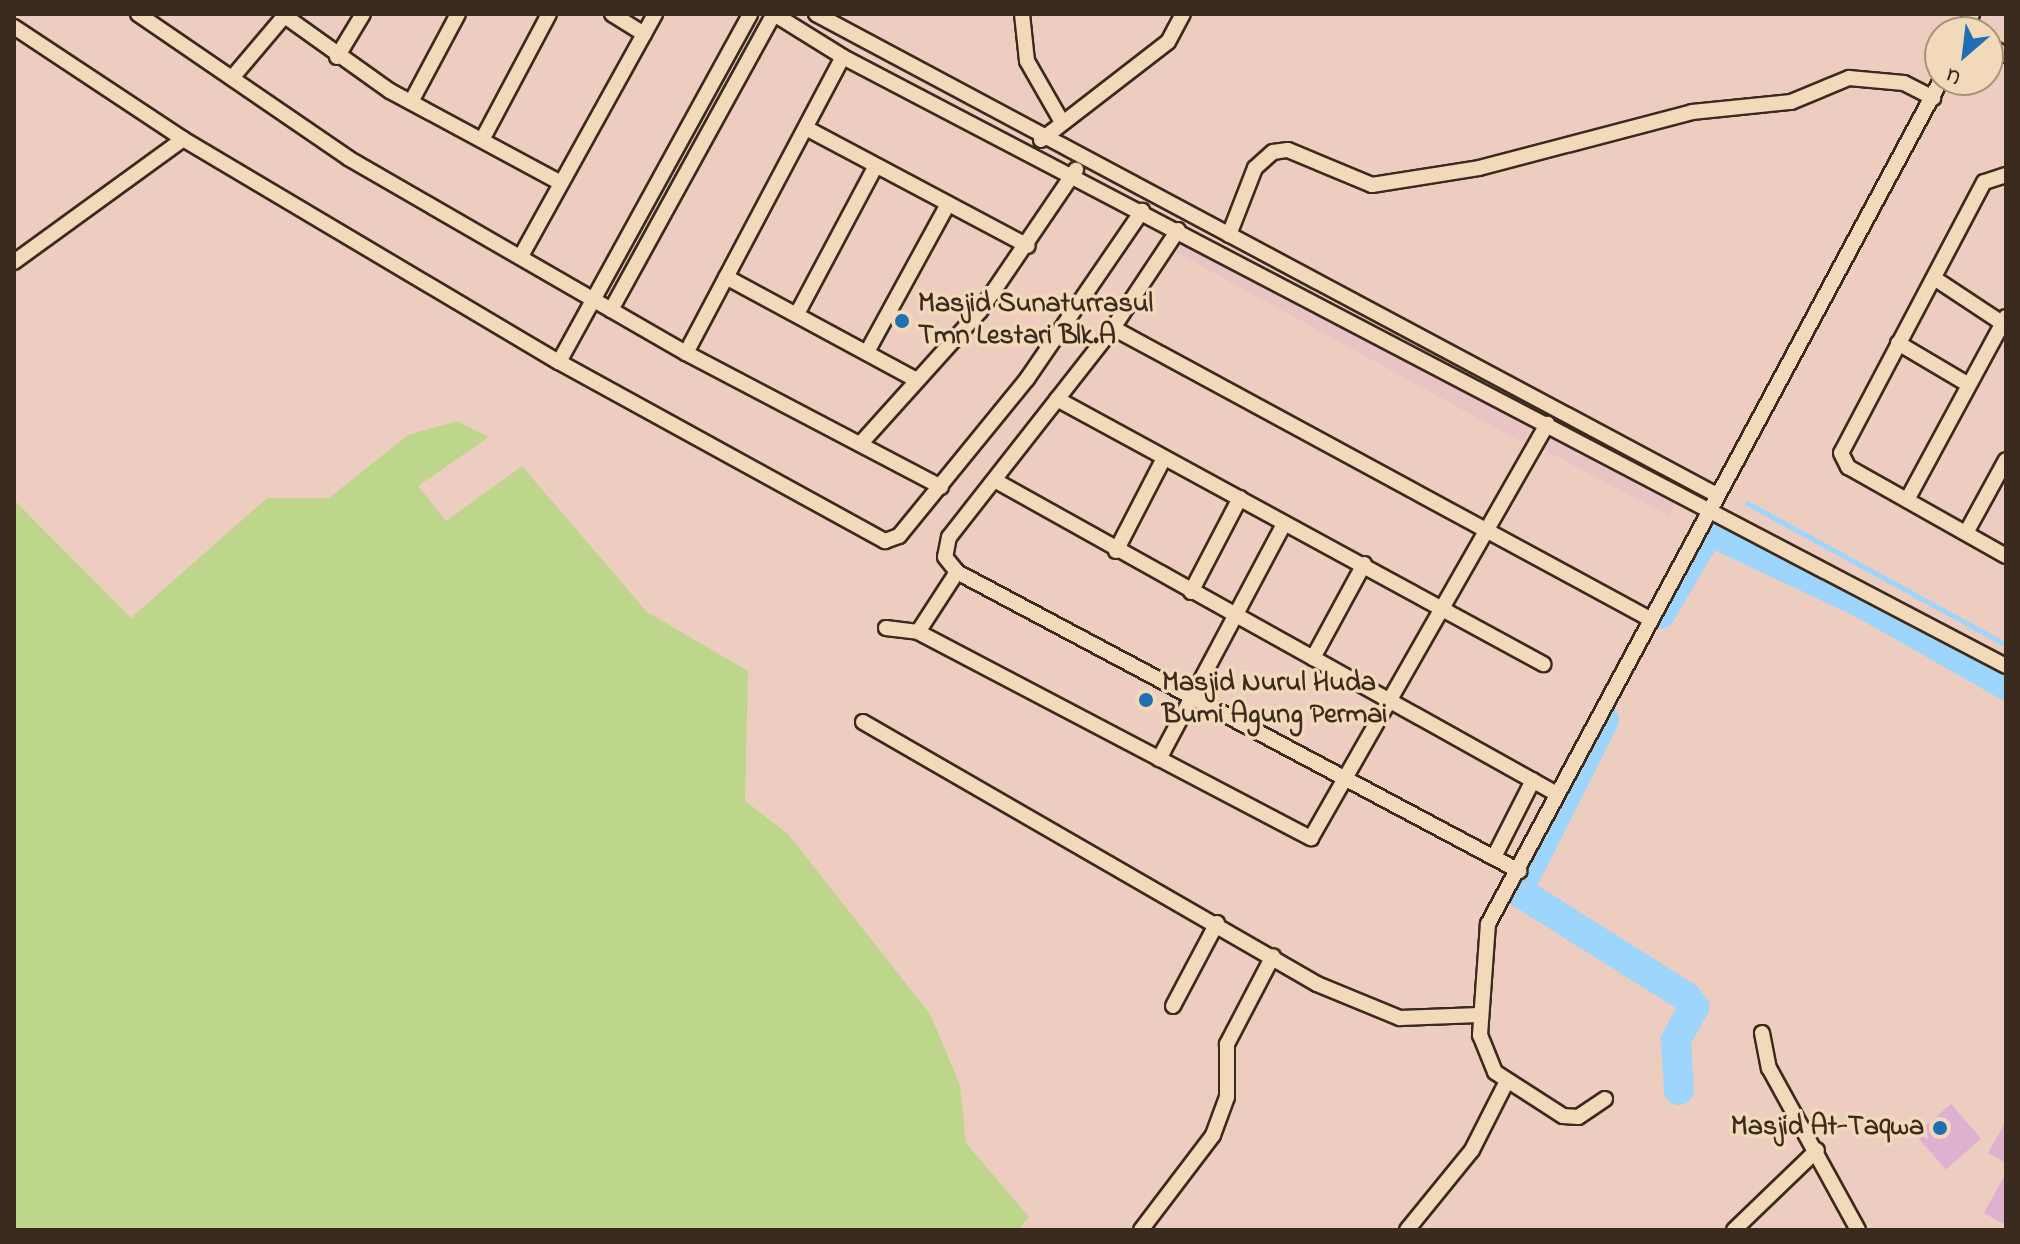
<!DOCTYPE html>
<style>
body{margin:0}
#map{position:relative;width:2020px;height:1244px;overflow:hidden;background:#eccdc0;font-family:"Indie Flower",sans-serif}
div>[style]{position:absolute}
.built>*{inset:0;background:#e8c4c5;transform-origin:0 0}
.green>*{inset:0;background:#bed68c}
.stream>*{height:5px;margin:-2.5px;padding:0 2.5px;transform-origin:2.5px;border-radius:2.5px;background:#9dd5fc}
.river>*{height:30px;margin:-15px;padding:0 15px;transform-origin:15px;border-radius:15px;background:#9dd5fc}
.building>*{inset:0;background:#e0b0d0;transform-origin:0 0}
.roads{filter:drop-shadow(2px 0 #3b2a1e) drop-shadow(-2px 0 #3b2a1e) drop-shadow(0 2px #3b2a1e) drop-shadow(0 -2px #3b2a1e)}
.street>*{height:14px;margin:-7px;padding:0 7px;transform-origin:7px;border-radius:7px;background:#f1d9b9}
.dots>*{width:22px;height:22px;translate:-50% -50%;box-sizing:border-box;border:4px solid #f1d9b9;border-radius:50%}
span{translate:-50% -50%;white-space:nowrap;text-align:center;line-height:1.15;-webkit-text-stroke:7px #f1d9b9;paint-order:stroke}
.poi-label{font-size:28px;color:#3b2a1e;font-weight:700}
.left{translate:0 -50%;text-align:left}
.right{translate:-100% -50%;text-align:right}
.frame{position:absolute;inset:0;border:16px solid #3b2a1e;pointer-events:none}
.north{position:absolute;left:1924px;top:16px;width:80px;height:80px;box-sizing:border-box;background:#f1d9b9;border:2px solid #a8937b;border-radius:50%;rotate:208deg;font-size:22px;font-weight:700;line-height:32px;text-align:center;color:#3b2a1e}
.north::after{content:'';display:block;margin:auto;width:28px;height:36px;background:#1f6fb2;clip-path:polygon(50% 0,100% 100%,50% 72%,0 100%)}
</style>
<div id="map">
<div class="built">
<i style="clip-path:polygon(1183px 235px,1534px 422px,1523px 443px,1174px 251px)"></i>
<i style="left:1548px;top:429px;width:147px;height:20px;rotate:28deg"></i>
</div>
<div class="green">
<i style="clip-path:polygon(457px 421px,489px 437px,418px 486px,446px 521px,522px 466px,647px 612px,748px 671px,745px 801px,788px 834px,930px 1014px,960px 1085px,966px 1143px,1029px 1217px,1018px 1230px,14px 1230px,14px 500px,131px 618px,267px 498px,329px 498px,408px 435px)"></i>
</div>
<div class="stream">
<i style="left:1747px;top:503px;width:295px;rotate:28.7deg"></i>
</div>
<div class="river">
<i style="left:1660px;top:614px;width:96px;rotate:-59.4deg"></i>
<i style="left:1709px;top:531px;width:167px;rotate:25.2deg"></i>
<i style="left:1860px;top:602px;width:168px;rotate:29.6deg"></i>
<i style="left:1604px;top:720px;width:191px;rotate:116.7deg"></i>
<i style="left:1518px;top:891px;width:199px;rotate:32.2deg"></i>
<i style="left:1686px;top:997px;width:13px;rotate:51deg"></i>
<i style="left:1694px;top:1007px;width:38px;rotate:119deg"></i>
<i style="left:1676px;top:1040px;width:50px;rotate:86.6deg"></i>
</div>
<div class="building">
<i style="left:1951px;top:1104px;width:46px;height:47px;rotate:49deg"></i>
<i style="clip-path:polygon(2006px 1121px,2006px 1163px,1988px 1153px)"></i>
<i style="clip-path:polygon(2006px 1173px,2006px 1225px,1984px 1213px)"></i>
</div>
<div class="roads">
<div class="street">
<i style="left:138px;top:14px;width:255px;rotate:34.4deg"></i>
<i style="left:348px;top:158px;width:390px;rotate:30deg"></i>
<i style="left:686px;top:353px;width:288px;rotate:27.7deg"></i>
<i style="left:282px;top:14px;width:133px;rotate:35.5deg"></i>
<i style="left:390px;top:91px;width:192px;rotate:28.3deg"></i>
<i style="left:612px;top:14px;width:38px;rotate:32deg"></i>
<i style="left:774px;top:14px;width:81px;rotate:31.9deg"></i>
<i style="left:843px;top:57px;width:1313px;rotate:27.64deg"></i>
<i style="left:816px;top:14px;width:1021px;rotate:28.1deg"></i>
<i style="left:1022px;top:14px;width:47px;rotate:83.9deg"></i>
<i style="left:1027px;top:61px;width:70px;rotate:60.2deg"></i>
<i style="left:14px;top:27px;width:203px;rotate:33.5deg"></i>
<i style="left:183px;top:139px;width:437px;rotate:30.7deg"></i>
<i style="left:559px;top:362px;width:372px;rotate:28.8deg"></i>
<i style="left:885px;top:541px;width:15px;rotate:-20deg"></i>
<i style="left:899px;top:536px;width:203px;rotate:-50.8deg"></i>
<i style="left:1027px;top:379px;width:204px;rotate:-55.6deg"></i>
<i style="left:1963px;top:32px;width:20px;rotate:-63deg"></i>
<i style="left:1988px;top:45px;width:21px;rotate:29deg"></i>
<i style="left:337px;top:57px;width:50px;rotate:-58.8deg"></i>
<i style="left:232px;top:78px;width:84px;rotate:-49.8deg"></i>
<i style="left:411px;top:102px;width:100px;rotate:-61.9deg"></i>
<i style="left:806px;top:128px;width:251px;rotate:28deg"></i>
<i style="left:482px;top:140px;width:143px;rotate:-62deg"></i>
<i style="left:1041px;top:140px;width:160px;rotate:-37.7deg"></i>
<i style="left:1168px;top:42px;width:32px;rotate:-62deg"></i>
<i style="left:2006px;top:175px;width:23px;rotate:162deg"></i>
<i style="left:1984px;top:182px;width:306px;rotate:117.8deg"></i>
<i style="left:1841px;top:453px;width:16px;rotate:63deg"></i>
<i style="left:1848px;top:467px;width:181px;rotate:29.4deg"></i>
<i style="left:1178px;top:230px;width:118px;rotate:123.6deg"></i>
<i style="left:1113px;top:328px;width:266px;rotate:128.1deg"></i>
<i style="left:949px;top:537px;width:20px;rotate:101deg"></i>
<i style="left:945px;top:557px;width:19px;rotate:51deg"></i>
<i style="left:957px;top:572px;width:637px;rotate:28.01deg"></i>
<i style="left:1229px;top:235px;width:72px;rotate:-68.8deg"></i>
<i style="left:1255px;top:168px;width:24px;rotate:-42deg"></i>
<i style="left:1273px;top:152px;width:15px;rotate:-8deg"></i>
<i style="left:1288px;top:150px;width:91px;rotate:22.6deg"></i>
<i style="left:1372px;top:185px;width:108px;rotate:-9deg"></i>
<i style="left:1479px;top:168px;width:220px;rotate:-14.7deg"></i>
<i style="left:1692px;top:112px;width:100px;rotate:-5.8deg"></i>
<i style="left:1791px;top:102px;width:63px;rotate:-22.5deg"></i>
<i style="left:1849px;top:78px;width:55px;rotate:5.2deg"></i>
<i style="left:1904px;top:83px;width:33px;rotate:27deg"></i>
<i style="left:521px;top:256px;width:277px;rotate:-61deg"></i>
<i style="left:14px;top:262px;width:209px;rotate:-36deg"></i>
<i style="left:726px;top:277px;width:215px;rotate:28.4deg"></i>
<i style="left:1934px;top:278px;width:82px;rotate:33.5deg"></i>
<i style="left:611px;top:310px;width:338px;rotate:-61.2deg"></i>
<i style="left:797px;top:314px;width:164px;rotate:-62deg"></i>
<i style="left:1113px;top:328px;width:611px;rotate:28.45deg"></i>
<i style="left:1898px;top:343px;width:82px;rotate:30.6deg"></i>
<i style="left:867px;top:352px;width:166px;rotate:-61.3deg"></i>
<i style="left:686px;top:353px;width:335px;rotate:-62.1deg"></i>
<i style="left:559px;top:362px;width:397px;rotate:-61.2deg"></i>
<i style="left:1057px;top:399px;width:554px;rotate:28.6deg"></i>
<i style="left:862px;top:442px;width:176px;rotate:-48deg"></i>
<i style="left:980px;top:311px;width:171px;rotate:-55.8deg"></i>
<i style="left:996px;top:481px;width:642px;rotate:29.16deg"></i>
<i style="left:1907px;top:500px;width:208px;rotate:-61.6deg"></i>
<i style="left:1966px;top:533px;width:83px;rotate:-61.3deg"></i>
<i style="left:1116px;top:551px;width:105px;rotate:-62.7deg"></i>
<i style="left:1191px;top:592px;width:106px;rotate:-62.5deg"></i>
<i style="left:886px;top:628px;width:32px;rotate:7deg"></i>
<i style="left:918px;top:632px;width:444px;rotate:27.7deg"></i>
<i style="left:1311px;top:838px;width:477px;rotate:-60.3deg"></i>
<i style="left:918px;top:632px;width:72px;rotate:-57deg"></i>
<i style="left:1313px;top:658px;width:107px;rotate:-61.5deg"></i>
<i style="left:863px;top:722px;width:524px;rotate:29.99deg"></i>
<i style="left:1317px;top:984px;width:90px;rotate:22.3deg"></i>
<i style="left:1400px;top:1018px;width:79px;rotate:-2.2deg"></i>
<i style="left:1159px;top:759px;width:266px;rotate:-62deg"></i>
<i style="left:1494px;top:857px;width:86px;rotate:-63.1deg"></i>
<i style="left:1173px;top:1006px;width:94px;rotate:-62.1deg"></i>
<i style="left:1762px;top:1033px;width:36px;rotate:79deg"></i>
<i style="left:1769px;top:1068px;width:185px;rotate:61.2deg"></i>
<i style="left:1605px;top:1099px;width:32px;rotate:146deg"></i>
<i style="left:1578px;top:1117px;width:15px;rotate:-176deg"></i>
<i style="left:1563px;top:1116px;width:81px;rotate:-147.1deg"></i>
<i style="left:1495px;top:1072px;width:40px;rotate:-112deg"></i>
<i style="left:1480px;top:1035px;width:111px;rotate:-85.9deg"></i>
<i style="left:1488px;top:924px;width:958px;rotate:-61.78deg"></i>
<i style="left:1141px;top:1230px;width:119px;rotate:-52.8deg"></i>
<i style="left:1213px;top:1135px;width:40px;rotate:-69.8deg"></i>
<i style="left:1227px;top:1097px;width:53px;rotate:-90deg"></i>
<i style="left:1227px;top:1044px;width:99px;rotate:-62.4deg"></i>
<i style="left:1407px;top:1230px;width:103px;rotate:-50.9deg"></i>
<i style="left:1472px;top:1150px;width:73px;rotate:-63.1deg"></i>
<i style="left:1734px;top:1230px;width:115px;rotate:-43.9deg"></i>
</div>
</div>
<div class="dots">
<i style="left:902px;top:321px;background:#1f6fb2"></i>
<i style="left:1146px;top:700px;background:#1f6fb2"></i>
<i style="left:1940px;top:1128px;background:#1f6fb2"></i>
</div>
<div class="poi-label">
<span class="left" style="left:918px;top:321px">Masjid Sunaturrasul<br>Tmn Lestari Blk.A</span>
<span class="left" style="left:1162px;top:700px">Masjid Nurul Huda<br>Bumi Agung Permai</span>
<span class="right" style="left:1924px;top:1128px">Masjid At-Taqwa</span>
</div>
<div class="frame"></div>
<div class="north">U</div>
</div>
